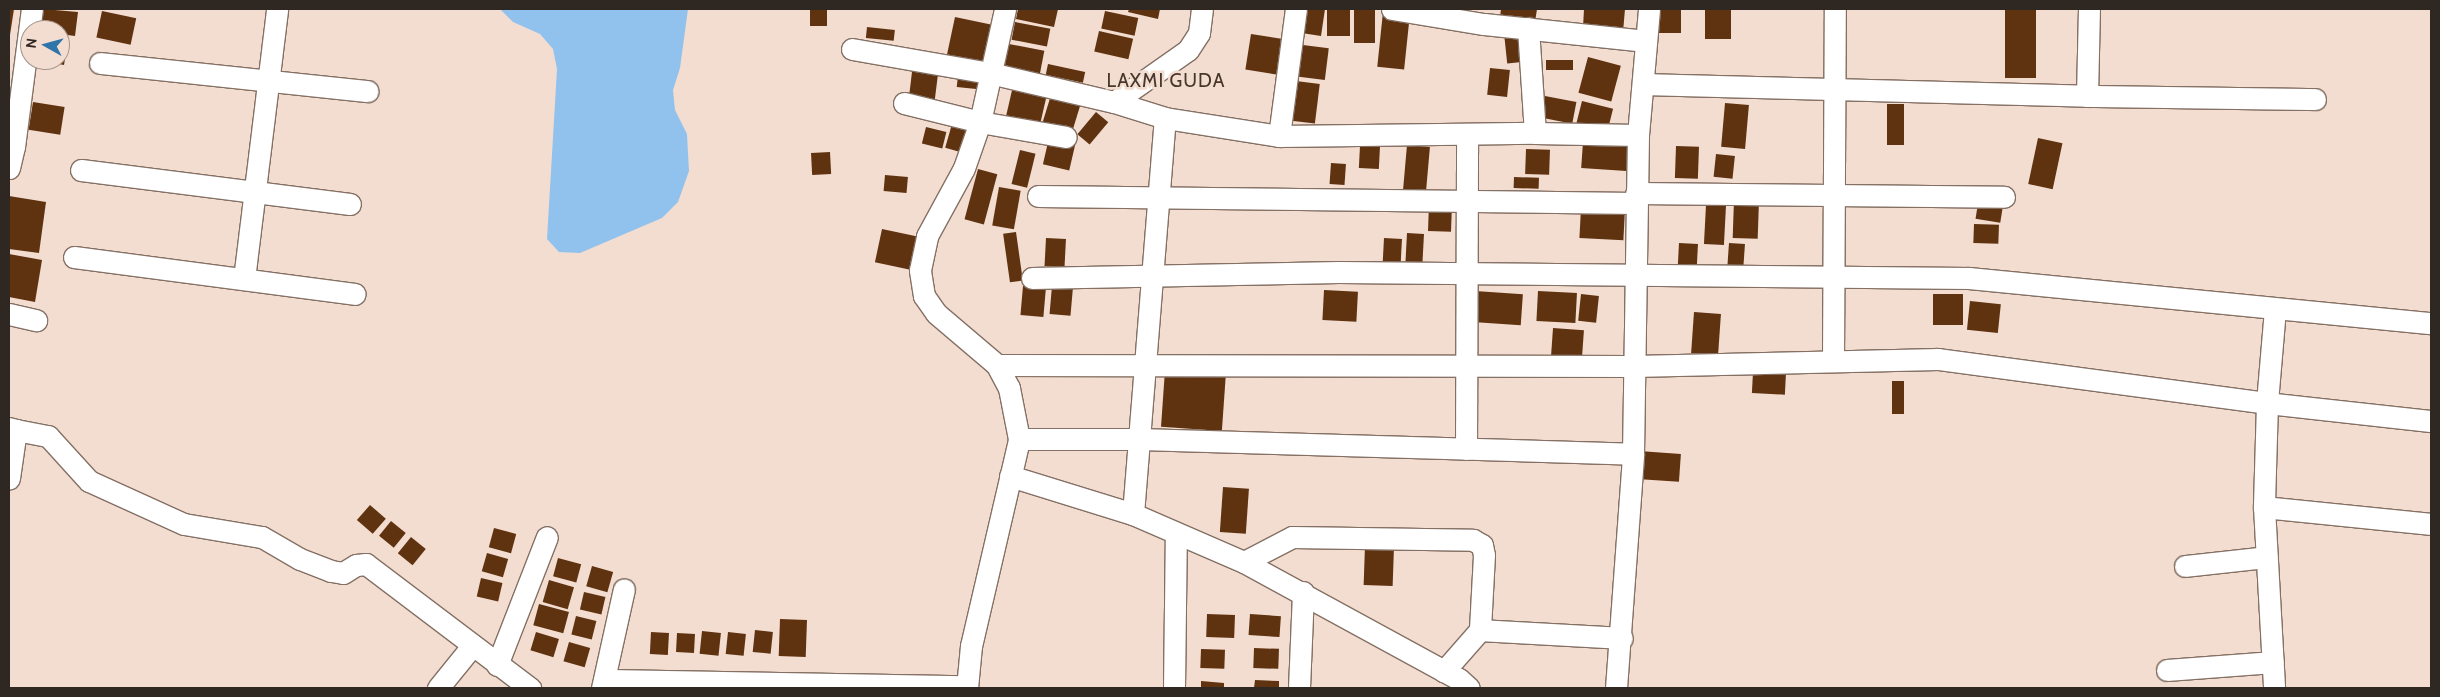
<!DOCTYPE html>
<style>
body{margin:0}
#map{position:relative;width:2440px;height:697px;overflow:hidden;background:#f3ddd0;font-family:Cabin,sans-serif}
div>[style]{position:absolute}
.water>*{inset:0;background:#91c2ed}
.building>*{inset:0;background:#5f3210;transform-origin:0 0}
.roads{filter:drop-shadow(1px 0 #847064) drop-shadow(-1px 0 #847064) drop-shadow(0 1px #847064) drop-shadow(0 -1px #847064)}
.street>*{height:21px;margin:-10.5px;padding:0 10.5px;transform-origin:10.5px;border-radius:10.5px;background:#fff}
span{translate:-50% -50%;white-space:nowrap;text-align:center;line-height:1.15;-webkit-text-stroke:5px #f3ddd0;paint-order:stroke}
.neighbourhood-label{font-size:19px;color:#48362c;letter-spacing:1px}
.frame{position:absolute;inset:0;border:10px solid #2f2722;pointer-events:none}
.north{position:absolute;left:20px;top:20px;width:50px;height:50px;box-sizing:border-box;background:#f3ddd0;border:1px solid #a5948a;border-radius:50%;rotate:277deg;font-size:14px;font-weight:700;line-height:20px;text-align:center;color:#2f2722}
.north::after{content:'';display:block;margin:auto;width:18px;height:22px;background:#3075aa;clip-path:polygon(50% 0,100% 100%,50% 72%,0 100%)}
</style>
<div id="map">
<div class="water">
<i style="clip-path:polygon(500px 9px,688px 9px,680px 68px,673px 90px,675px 110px,687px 134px,689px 171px,678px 202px,662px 218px,580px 253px,559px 252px,547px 239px,557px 69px,553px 49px,540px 34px,513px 22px)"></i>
</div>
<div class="building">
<i style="clip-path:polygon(9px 9px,14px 9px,10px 35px,9px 35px)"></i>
<i style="clip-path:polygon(43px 9px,78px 12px,75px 36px,60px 34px,60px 30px,40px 30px)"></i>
<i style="left:810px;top:9px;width:17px;height:17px"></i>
<i style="clip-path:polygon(1018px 9px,1058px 9px,1054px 27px,1016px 19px)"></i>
<i style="clip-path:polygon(1129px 9px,1160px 9px,1158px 19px,1128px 12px)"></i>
<i style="clip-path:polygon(1298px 9px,1325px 9px,1321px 36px,1295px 32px)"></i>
<i style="left:1327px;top:9px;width:23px;height:27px"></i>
<i style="left:1354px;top:9px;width:21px;height:34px"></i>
<i style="clip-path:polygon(1501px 9px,1537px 9px,1535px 22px,1500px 17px)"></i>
<i style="clip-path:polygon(1584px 9px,1625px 9px,1623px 32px,1583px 28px)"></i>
<i style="left:1657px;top:9px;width:24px;height:24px"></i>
<i style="left:1705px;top:9px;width:26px;height:30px"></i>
<i style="left:2005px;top:9px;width:31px;height:69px"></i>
<i style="left:102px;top:11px;width:35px;height:27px;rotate:12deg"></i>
<i style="left:1105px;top:11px;width:34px;height:18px;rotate:12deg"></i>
<i style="left:1383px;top:12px;width:27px;height:55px;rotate:6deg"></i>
<i style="left:955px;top:17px;width:39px;height:41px;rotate:12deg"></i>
<i style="left:1015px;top:22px;width:36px;height:18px;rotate:11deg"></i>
<i style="left:867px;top:27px;width:28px;height:11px;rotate:6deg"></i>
<i style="left:1099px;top:31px;width:35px;height:21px;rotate:13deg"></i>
<i style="left:1521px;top:32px;width:30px;height:17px;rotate:84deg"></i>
<i style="left:1251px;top:34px;width:39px;height:36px;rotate:9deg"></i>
<i style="clip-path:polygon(60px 39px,68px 41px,64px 65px,43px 61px,60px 60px)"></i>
<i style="left:1009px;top:44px;width:36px;height:25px;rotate:11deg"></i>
<i style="left:1295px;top:44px;width:34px;height:32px;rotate:7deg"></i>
<i style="left:1588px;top:57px;width:34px;height:37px;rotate:15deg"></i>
<i style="left:1546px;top:60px;width:27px;height:10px"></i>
<i style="left:913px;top:64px;width:26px;height:38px;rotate:7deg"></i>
<i style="left:1048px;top:64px;width:38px;height:11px;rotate:12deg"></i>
<i style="left:1490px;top:68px;width:20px;height:27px;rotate:6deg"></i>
<i style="left:958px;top:75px;width:27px;height:12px;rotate:6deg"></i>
<i style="left:1288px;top:80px;width:32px;height:40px;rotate:7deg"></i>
<i style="left:1013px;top:86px;width:35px;height:32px;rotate:13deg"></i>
<i style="left:1051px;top:95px;width:31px;height:33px;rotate:17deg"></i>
<i style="left:1545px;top:96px;width:32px;height:22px;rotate:11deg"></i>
<i style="left:1582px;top:101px;width:32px;height:23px;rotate:14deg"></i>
<i style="left:33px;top:102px;width:32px;height:28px;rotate:9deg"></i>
<i style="left:1725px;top:103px;width:24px;height:44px;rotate:5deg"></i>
<i style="left:1887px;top:104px;width:17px;height:41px"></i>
<i style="left:1096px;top:112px;width:16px;height:29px;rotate:40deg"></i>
<i style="left:954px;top:117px;width:22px;height:32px;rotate:16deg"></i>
<i style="left:926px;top:127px;width:21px;height:17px;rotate:14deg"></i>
<i style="left:1049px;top:138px;width:27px;height:27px;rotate:13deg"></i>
<i style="left:2038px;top:138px;width:25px;height:47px;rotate:12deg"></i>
<i style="left:1583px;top:142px;width:49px;height:26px;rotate:4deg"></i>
<i style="left:1407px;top:145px;width:23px;height:45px;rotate:5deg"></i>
<i style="left:1360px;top:146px;width:20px;height:22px;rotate:3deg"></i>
<i style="left:1676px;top:146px;width:23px;height:32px;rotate:2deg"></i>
<i style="left:1526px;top:149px;width:24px;height:25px;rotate:2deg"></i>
<i style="left:1020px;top:150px;width:16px;height:35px;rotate:14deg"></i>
<i style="left:830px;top:152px;width:22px;height:19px;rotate:87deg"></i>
<i style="left:1716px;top:154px;width:19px;height:23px;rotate:6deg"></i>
<i style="left:1331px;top:163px;width:15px;height:21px;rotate:4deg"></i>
<i style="left:978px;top:169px;width:20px;height:52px;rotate:15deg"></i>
<i style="left:885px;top:175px;width:23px;height:16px;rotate:5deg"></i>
<i style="left:1514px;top:177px;width:25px;height:11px;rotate:2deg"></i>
<i style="left:999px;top:187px;width:22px;height:39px;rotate:10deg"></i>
<i style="clip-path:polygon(9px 196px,46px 202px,39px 253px,9px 249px)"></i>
<i style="left:1979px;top:197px;width:25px;height:22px;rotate:9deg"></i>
<i style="left:1734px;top:200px;width:25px;height:38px;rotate:2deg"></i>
<i style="left:1429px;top:203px;width:23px;height:28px;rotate:2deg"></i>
<i style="left:1706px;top:205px;width:20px;height:39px;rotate:3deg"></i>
<i style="left:1581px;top:208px;width:44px;height:30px;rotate:3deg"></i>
<i style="left:1974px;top:224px;width:25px;height:19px;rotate:2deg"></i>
<i style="left:882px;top:229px;width:35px;height:34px;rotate:12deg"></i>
<i style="left:1016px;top:232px;width:49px;height:13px;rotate:82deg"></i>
<i style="left:1407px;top:233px;width:17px;height:36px;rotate:3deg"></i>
<i style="left:1046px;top:238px;width:20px;height:28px;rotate:3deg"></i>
<i style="left:1384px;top:238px;width:18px;height:28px;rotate:3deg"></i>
<i style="left:1679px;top:243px;width:19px;height:31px;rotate:3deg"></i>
<i style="left:1729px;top:243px;width:16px;height:27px;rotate:4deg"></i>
<i style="clip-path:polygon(9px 254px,42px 260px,35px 302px,9px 297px)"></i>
<i style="left:1023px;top:286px;width:23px;height:29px;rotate:5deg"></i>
<i style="left:1052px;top:286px;width:21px;height:28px;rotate:5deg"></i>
<i style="left:1324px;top:290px;width:34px;height:30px;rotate:3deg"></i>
<i style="left:1475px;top:291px;width:48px;height:31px;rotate:4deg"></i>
<i style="left:1538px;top:291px;width:39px;height:30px;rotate:3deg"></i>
<i style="left:1581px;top:294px;width:18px;height:27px;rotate:6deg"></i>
<i style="left:1933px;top:294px;width:30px;height:31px"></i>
<i style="left:1970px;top:301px;width:31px;height:29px;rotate:6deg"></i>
<i style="left:1694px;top:312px;width:27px;height:41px;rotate:4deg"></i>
<i style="left:1553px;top:328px;width:31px;height:27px;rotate:4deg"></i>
<i style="left:1165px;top:370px;width:61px;height:57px;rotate:4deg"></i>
<i style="left:1753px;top:372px;width:33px;height:21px;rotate:3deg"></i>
<i style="left:1892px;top:381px;width:12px;height:33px"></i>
<i style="left:1639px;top:451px;width:42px;height:28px;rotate:4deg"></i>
<i style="left:1223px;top:487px;width:26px;height:45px;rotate:4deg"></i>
<i style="left:370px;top:505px;width:21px;height:20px;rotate:41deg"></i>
<i style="left:391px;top:521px;width:19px;height:19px;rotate:39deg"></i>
<i style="left:494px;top:528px;width:23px;height:20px;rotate:15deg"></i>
<i style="left:411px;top:537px;width:19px;height:21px;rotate:39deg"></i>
<i style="left:1365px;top:546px;width:29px;height:39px;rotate:2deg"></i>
<i style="left:487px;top:553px;width:22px;height:19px;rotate:16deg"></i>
<i style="left:558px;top:558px;width:24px;height:19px;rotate:15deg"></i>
<i style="left:592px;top:566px;width:22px;height:21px;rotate:16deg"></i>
<i style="left:481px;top:578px;width:22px;height:19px;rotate:13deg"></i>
<i style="left:549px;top:580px;width:26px;height:23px;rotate:16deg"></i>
<i style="left:584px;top:592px;width:22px;height:18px;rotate:13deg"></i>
<i style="left:539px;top:604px;width:31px;height:22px;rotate:15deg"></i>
<i style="left:1207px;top:614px;width:28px;height:23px;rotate:2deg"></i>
<i style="left:1250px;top:614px;width:31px;height:21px;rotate:4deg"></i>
<i style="left:576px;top:616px;width:21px;height:19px;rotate:14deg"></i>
<i style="left:780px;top:619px;width:27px;height:37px;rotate:2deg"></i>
<i style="left:755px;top:630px;width:18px;height:22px;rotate:6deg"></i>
<i style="left:702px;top:631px;width:19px;height:23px;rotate:6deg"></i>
<i style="left:536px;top:632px;width:24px;height:19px;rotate:17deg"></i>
<i style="left:651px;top:632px;width:18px;height:22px;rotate:3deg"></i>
<i style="left:728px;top:632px;width:18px;height:22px;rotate:6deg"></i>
<i style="left:677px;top:633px;width:18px;height:19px;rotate:3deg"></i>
<i style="left:569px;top:642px;width:22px;height:20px;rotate:16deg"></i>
<i style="left:1254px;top:648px;width:25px;height:20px;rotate:2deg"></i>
<i style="left:1201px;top:649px;width:24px;height:19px;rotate:2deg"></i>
<i style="clip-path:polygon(1255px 680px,1279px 681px,1279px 688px,1254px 688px)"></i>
<i style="clip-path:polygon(1201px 681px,1224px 683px,1224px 688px,1201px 688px)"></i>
</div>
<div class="roads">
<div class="street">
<i style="left:1392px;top:9px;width:93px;rotate:9.3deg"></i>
<i style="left:1484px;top:24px;width:163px;rotate:6deg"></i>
<i style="left:1528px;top:28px;width:105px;rotate:86.2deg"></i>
<i style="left:852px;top:49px;width:140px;rotate:9.9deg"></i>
<i style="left:990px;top:73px;width:127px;rotate:13.2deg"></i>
<i style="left:1114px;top:102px;width:53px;rotate:17.4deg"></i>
<i style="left:1165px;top:118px;width:115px;rotate:9deg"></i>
<i style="left:1279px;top:136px;width:256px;rotate:-0.7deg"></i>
<i style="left:1535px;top:133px;width:103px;rotate:1.1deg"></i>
<i style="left:100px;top:63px;width:269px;rotate:6deg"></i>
<i style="left:1643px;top:84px;width:444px;rotate:1.5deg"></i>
<i style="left:2087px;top:96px;width:87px;rotate:-88.7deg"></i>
<i style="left:2087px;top:96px;width:228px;rotate:0.8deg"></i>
<i style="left:1114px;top:102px;width:90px;rotate:-35.1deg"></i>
<i style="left:1188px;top:50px;width:20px;rotate:-57deg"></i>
<i style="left:1199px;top:33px;width:24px;rotate:-83deg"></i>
<i style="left:904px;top:103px;width:78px;rotate:14deg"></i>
<i style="left:980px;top:122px;width:87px;rotate:9.9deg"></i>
<i style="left:1279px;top:136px;width:128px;rotate:-82.4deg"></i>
<i style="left:9px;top:168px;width:22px;rotate:-77deg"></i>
<i style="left:14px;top:147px;width:139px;rotate:-82.6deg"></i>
<i style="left:81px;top:170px;width:271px;rotate:7.2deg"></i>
<i style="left:1636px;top:193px;width:368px;rotate:0.6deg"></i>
<i style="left:1038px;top:196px;width:598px;rotate:0.67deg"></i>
<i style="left:74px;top:257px;width:283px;rotate:7.5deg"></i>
<i style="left:1032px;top:278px;width:307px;rotate:-1.1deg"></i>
<i style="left:1339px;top:272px;width:630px;rotate:0.55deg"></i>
<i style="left:1969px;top:278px;width:464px;rotate:5.6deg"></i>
<i style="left:244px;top:279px;width:272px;rotate:-83deg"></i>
<i style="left:2275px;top:309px;width:94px;rotate:94.9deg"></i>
<i style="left:2267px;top:403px;width:104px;rotate:91.7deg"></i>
<i style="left:2264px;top:507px;width:168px;rotate:5.8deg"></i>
<i style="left:9px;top:314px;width:28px;rotate:13deg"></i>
<i style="left:1833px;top:360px;width:351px;rotate:-89.7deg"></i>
<i style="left:997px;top:365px;width:637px;rotate:0.09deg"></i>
<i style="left:1634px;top:366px;width:304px;rotate:-1.3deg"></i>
<i style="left:1938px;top:359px;width:332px;rotate:7.6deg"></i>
<i style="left:2267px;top:403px;width:165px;rotate:6.3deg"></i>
<i style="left:9px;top:428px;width:7px;rotate:16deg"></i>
<i style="left:16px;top:430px;width:49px;rotate:98.3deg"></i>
<i style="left:16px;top:430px;width:33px;rotate:11deg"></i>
<i style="left:48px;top:436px;width:61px;rotate:47.7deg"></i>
<i style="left:89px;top:481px;width:104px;rotate:24.4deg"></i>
<i style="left:184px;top:524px;width:79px;rotate:9.5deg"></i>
<i style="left:262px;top:537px;width:44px;rotate:30.1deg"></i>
<i style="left:300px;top:559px;width:33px;rotate:21deg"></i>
<i style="left:331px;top:571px;width:12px;rotate:9deg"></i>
<i style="left:343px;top:573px;width:15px;rotate:-32deg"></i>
<i style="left:356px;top:565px;width:10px;rotate:-6deg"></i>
<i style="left:366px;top:564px;width:206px;rotate:37.1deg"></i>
<i style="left:1019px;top:439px;width:120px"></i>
<i style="left:1139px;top:439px;width:494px;rotate:1.7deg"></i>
<i style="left:1466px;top:449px;width:315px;rotate:-89.8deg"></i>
<i style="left:1010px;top:476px;width:129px;rotate:17.2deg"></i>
<i style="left:1133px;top:514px;width:121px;rotate:23.4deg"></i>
<i style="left:1244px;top:562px;width:245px;rotate:28.6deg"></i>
<i style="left:1459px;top:679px;width:13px;rotate:42deg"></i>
<i style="left:2264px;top:507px;width:181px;rotate:86.8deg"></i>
<i style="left:1133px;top:514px;width:397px;rotate:-85.4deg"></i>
<i style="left:1244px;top:562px;width:54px;rotate:-27.5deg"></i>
<i style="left:1292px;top:537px;width:181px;rotate:0.9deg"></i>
<i style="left:1473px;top:540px;width:10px;rotate:29deg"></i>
<i style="left:1482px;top:545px;width:10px;rotate:79deg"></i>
<i style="left:1484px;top:555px;width:75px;rotate:93.1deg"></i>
<i style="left:1480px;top:630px;width:55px;rotate:131.3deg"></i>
<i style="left:2185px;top:566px;width:82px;rotate:-6.3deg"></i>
<i style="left:1480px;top:630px;width:142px;rotate:3.2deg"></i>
<i style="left:497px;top:665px;width:137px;rotate:-68.7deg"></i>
<i style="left:2167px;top:670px;width:106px;rotate:-4.3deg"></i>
<i style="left:606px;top:680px;width:361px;rotate:1deg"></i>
<i style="left:438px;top:688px;width:54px;rotate:-51deg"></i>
<i style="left:602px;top:688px;width:101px;rotate:-77.5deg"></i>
<i style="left:967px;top:688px;width:42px;rotate:-84.6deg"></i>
<i style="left:971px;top:646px;width:212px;rotate:-76.9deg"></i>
<i style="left:1019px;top:439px;width:52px;rotate:-101.1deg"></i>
<i style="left:1009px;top:388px;width:26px;rotate:-118deg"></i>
<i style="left:997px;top:365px;width:80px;rotate:-139.6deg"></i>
<i style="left:936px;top:313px;width:21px;rotate:-125deg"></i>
<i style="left:924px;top:296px;width:26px;rotate:-99deg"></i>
<i style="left:920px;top:270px;width:35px;rotate:-78deg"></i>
<i style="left:927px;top:236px;width:77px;rotate:-61.4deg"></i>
<i style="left:964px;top:168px;width:49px;rotate:-70.8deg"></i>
<i style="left:980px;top:122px;width:116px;rotate:-77.5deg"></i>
<i style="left:1174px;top:688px;width:155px;rotate:-89.3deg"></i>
<i style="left:1299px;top:688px;width:96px;rotate:-87.6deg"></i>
<i style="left:1616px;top:688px;width:235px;rotate:-85.8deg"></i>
<i style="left:1633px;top:454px;width:319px;rotate:-89.1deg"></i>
<i style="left:1638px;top:135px;width:126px;rotate:-85deg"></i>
</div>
</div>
<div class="neighbourhood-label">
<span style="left:1166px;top:81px">LAXMI GUDA</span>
</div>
<div class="frame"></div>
<div class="north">N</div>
</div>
